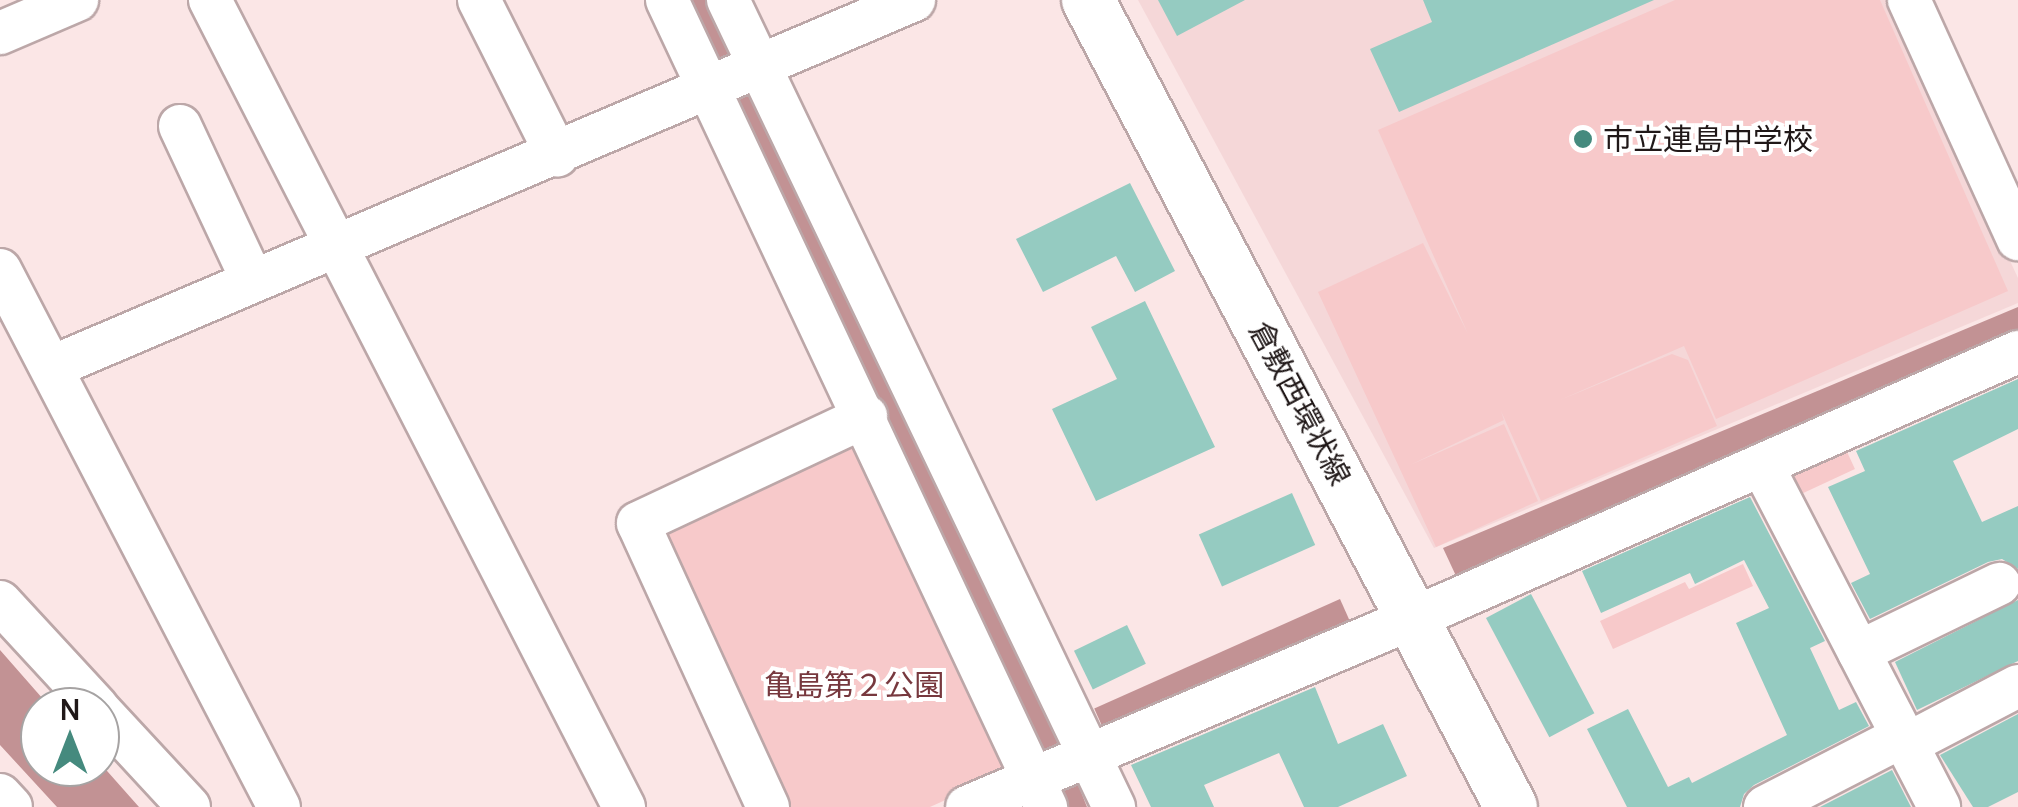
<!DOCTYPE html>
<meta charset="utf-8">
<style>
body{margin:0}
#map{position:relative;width:2018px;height:807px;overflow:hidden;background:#fbe6e6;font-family:Manrope,"Noto Sans JP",sans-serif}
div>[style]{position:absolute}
.built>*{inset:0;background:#f5d7d8}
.green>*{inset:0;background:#f7c9ca;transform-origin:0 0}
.water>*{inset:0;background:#c29294;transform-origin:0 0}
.building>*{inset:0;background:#95cbc1;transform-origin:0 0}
.roads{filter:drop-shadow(2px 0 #bca7a8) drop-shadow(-2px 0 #bca7a8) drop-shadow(0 2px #bca7a8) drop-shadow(0 -2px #bca7a8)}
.minor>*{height:42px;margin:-21px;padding:0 21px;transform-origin:21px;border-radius:21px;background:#fff}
.major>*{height:52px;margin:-26px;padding:0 26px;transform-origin:26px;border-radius:26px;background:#fff}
.dots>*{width:28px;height:28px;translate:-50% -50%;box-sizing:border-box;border:5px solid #fff;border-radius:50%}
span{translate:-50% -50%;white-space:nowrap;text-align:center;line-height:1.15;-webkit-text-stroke:8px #fff;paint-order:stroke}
.poi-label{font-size:30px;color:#201818}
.left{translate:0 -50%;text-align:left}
.street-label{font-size:30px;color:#201818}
.park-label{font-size:30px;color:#77383e}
.north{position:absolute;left:20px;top:687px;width:100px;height:100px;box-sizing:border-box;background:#fff;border:2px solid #a6a3a3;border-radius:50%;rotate:0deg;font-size:28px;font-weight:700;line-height:40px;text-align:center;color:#201818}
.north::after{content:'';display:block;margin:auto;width:35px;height:45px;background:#458a7e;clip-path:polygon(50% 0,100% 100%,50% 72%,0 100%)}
</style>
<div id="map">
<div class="built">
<i style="clip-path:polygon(1138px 0,1889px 0,2018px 278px,2018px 303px,1434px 548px)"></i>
</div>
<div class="green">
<i style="clip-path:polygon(1675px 0,1880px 0,2008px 291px,1716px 419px,1684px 346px,1560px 400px,1672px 354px,1688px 360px,1717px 426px,1541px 501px,1501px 411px,1504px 420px,1410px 465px,1504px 424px,1538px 501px,1436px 547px,1318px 292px,1423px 243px,1468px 334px,1378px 130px)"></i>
<i style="left:1841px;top:439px;width:33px;height:67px;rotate:65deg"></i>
<i style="clip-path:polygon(852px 440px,1007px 772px,930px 807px,782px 807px,657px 522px)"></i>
<i style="clip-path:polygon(1743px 564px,1753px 586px,1613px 649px,1600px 621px,1685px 582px,1689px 589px)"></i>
</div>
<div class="water">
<i style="clip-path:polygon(677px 0,708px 0,1064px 748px,1087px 807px,1059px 807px)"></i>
<i style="clip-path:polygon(2018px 307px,2018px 335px,1457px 578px,1443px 548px)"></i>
<i style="left:1340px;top:599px;width:35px;height:269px;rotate:66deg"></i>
<i style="clip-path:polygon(0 650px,50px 707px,40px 707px,40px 767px,100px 767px,100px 763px,139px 807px,57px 807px,0 745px)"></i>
</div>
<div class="building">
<i style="clip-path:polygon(1158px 0,1245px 0,1177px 36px)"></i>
<i style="clip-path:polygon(1423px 0,1654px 0,1399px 112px,1370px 49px,1432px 22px)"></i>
<i style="clip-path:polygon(1130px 183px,1175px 271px,1135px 292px,1116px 256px,1043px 292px,1016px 239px)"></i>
<i style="clip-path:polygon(1145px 301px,1215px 447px,1096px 501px,1052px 409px,1117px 379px,1091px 327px)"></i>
<i style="clip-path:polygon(2018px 379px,2018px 429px,1953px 461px,1982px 522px,2018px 506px,2018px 569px,2002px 559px,1988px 562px,1870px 619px,1851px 583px,1870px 574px,1828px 487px,1865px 471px,1856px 451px)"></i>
<i style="left:1292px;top:493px;width:57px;height:102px;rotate:66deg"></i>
<i style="clip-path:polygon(1750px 497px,1825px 641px,1810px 648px,1839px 710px,1856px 702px,1869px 726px,1754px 785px,1744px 794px,1740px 807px,1627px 807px,1587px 729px,1628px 709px,1668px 787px,1689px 777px,1692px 783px,1787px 735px,1736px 623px,1769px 608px,1744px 560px,1695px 584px,1690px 573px,1601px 613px,1582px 571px)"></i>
<i style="left:1531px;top:594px;width:135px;height:51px;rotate:62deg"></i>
<i style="clip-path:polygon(2018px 600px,2018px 661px,1917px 710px,1895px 662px)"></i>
<i style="left:1127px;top:625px;width:43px;height:59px;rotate:64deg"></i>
<i style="clip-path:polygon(1315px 687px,1338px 744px,1383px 724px,1407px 776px,1338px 807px,1304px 807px,1279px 753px,1204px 785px,1214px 807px,1151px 807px,1131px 765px)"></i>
<i style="clip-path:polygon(2018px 714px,2018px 792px,1988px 807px,1973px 807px,1940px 755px)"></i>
<i style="clip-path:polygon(1892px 770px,1911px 807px,1820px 807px)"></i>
</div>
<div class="roads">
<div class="minor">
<i style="left:210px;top:0;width:907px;rotate:62.84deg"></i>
<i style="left:479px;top:0;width:174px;rotate:63.3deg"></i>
<i style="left:667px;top:0;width:892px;rotate:64.84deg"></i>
<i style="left:728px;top:0;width:895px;rotate:64.44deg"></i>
<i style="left:1909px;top:0;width:263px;rotate:65.5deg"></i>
<i style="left:0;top:33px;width:84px;rotate:-23.2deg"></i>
<i style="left:180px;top:126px;width:170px;rotate:64.9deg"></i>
<i style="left:0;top:270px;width:605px;rotate:62.55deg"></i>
<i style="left:52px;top:367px;width:937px;rotate:-23.06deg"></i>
<i style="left:1762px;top:465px;width:385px;rotate:62.6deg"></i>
<i style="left:0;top:602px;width:143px;rotate:47.3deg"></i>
<i style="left:1859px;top:652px;width:156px;rotate:-25.9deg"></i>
<i style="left:100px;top:711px;width:131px;rotate:47.2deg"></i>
<i style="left:1907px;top:744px;width:125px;rotate:-27.6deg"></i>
<i style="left:0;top:795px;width:16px;rotate:47deg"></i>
<i style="left:768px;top:807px;width:312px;rotate:-114.6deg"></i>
<i style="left:638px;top:523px;width:252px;rotate:-25.1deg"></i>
<i style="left:967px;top:807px;width:520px;rotate:-22.97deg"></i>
<i style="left:1446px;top:604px;width:625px;rotate:-23.78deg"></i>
<i style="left:1765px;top:807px;width:155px;rotate:-27.2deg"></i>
</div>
<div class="major">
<i style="left:1088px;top:0;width:911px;rotate:62.34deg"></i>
</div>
</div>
<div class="dots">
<i style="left:1583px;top:139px;background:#458a7e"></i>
</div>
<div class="poi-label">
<span class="left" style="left:1603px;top:139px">市立連島中学校</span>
</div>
<div class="street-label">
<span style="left:1300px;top:403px;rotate:62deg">倉敷西環状線</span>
</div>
<div class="park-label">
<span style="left:854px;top:685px">亀島第２公園</span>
</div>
<div class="north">N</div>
</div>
